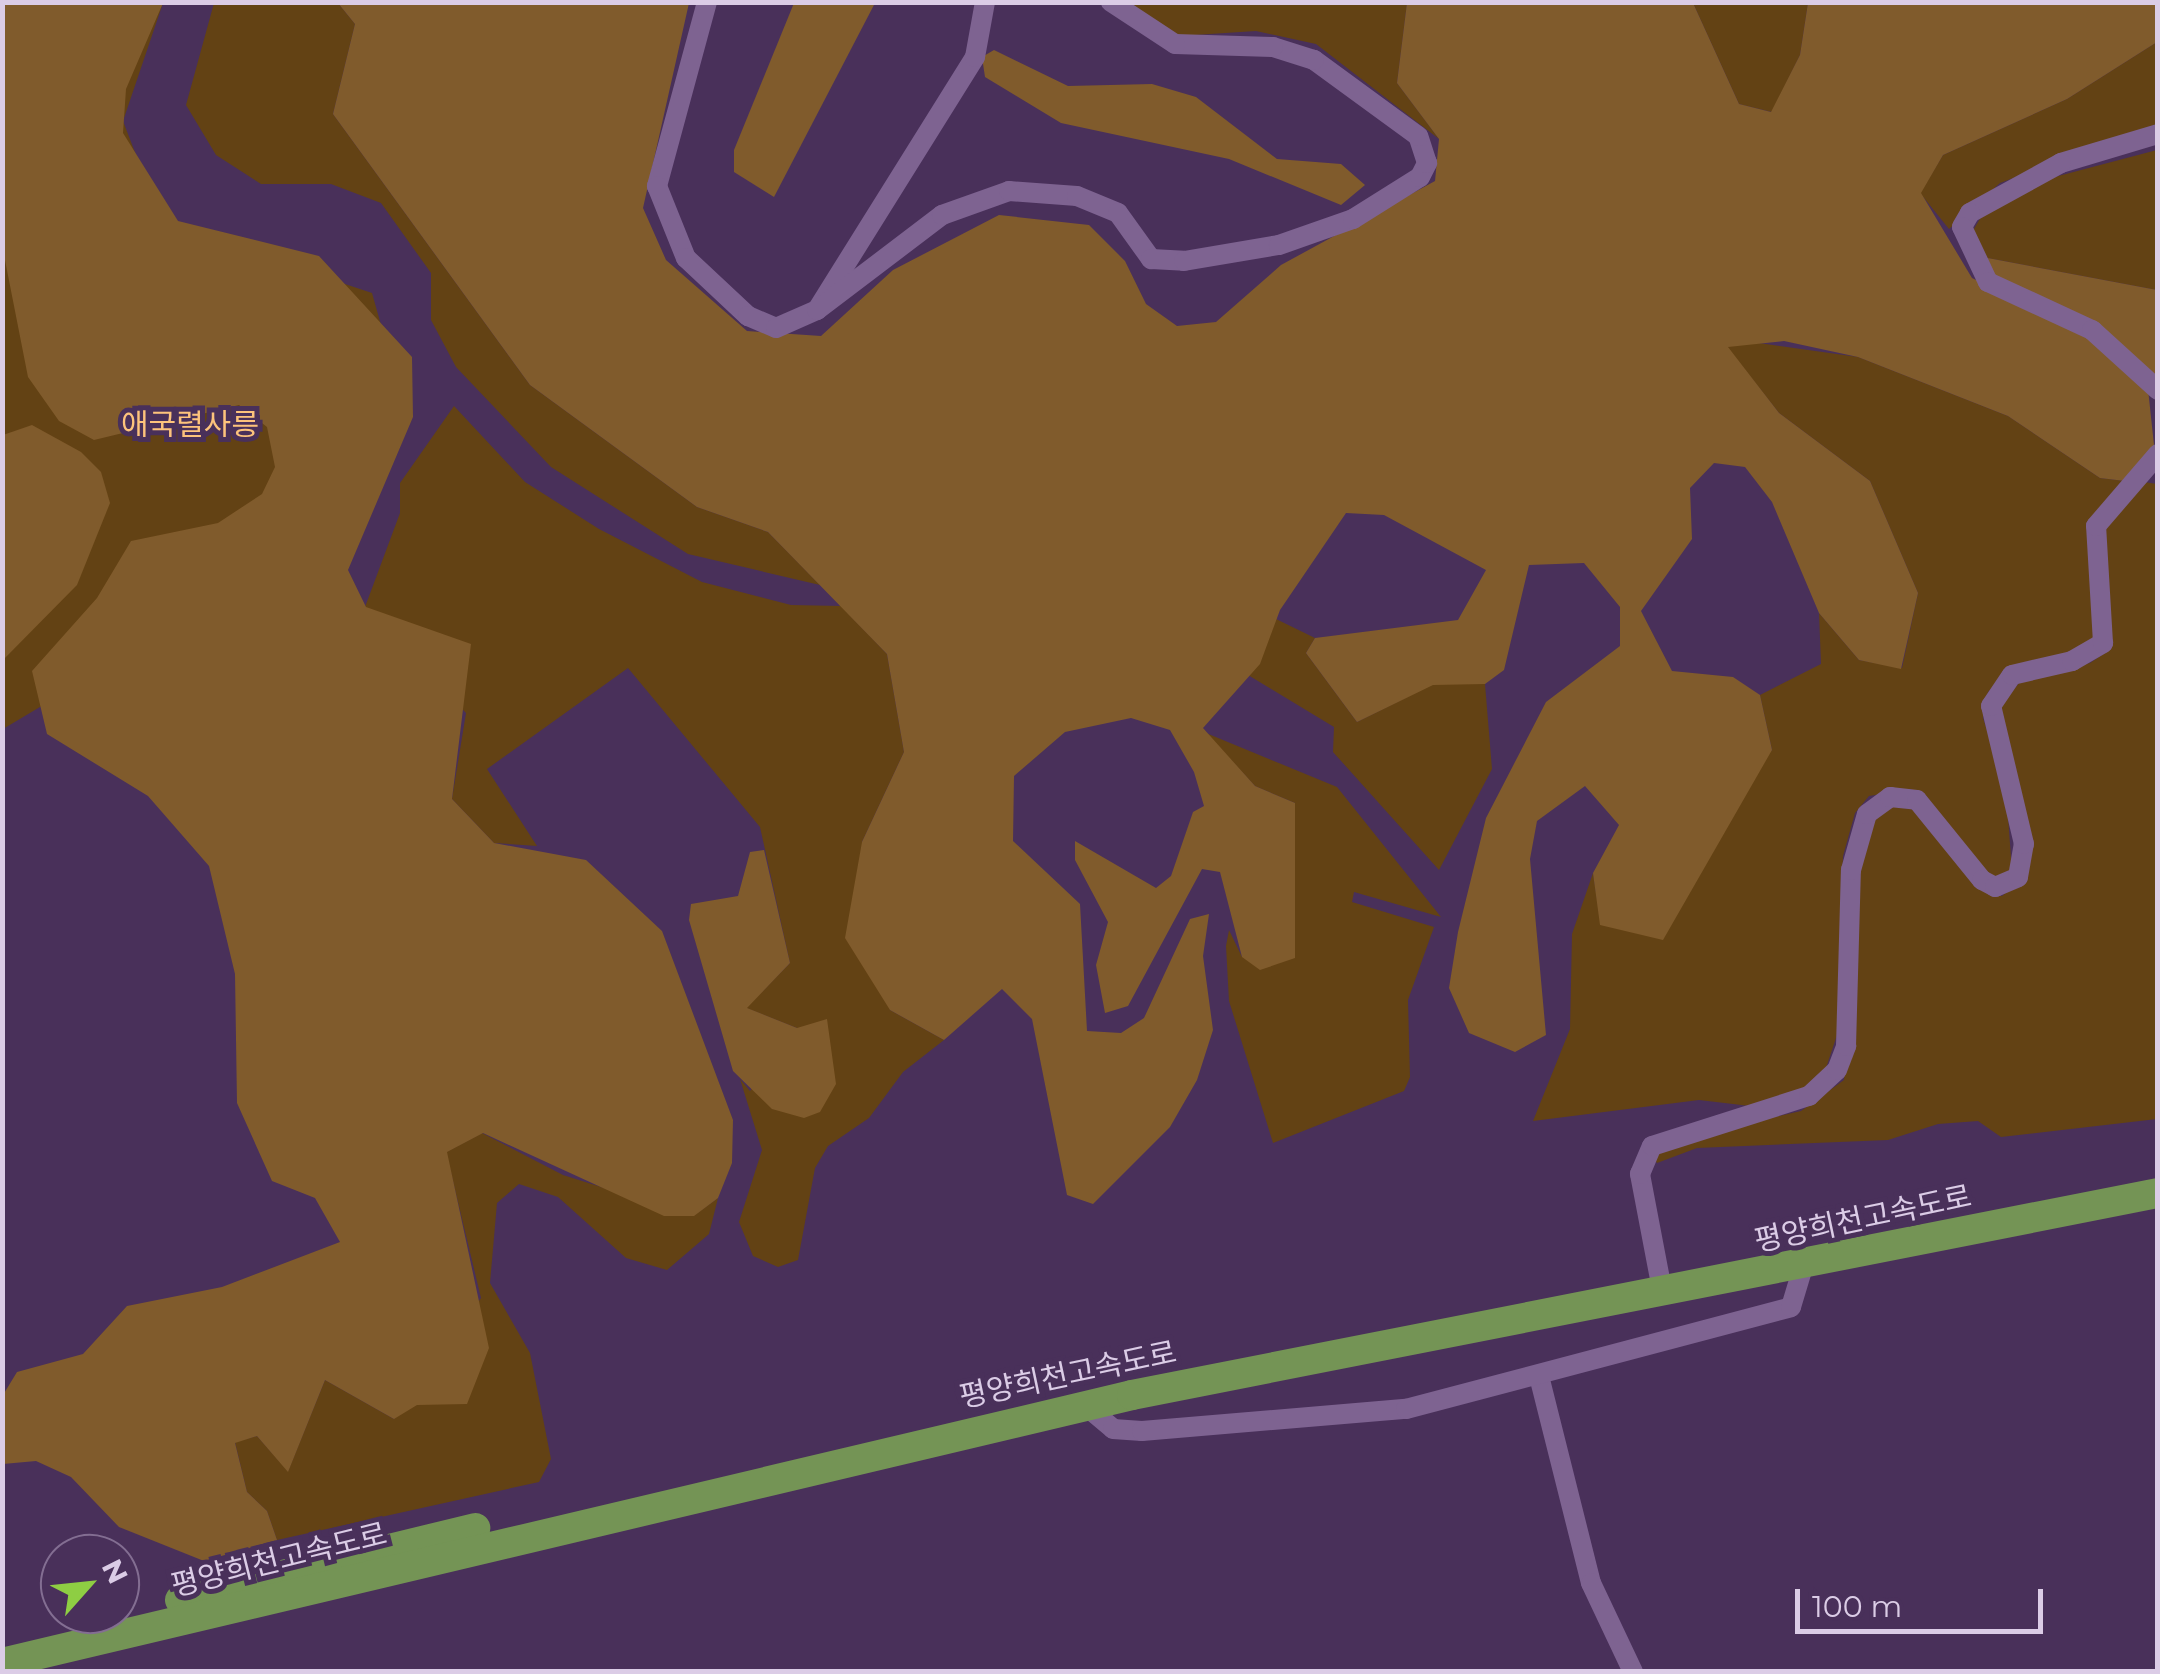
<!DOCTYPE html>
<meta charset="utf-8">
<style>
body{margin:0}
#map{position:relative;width:2160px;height:1674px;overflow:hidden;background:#49305a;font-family:Montserrat,"Noto Sans KR",sans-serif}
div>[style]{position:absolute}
.green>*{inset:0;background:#634214}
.forest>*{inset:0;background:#805b2c}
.minor>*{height:20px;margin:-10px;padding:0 10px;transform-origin:10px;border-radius:10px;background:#7e6391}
.motorway>*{height:30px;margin:-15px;padding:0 15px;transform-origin:15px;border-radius:15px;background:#749455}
span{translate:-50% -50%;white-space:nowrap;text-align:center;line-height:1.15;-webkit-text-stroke:10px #49305a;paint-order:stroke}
.park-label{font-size:30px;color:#fdc37c}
.street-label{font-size:30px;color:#dbcce6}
.frame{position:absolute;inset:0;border:5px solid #dbcce6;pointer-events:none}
.north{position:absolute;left:40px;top:1534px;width:100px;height:100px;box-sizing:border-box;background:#49305a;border:2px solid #836e92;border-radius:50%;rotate:63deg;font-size:28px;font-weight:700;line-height:40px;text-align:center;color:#dbcce6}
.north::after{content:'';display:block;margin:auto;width:35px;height:45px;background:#8ece43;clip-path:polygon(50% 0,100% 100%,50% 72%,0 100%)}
.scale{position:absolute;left:1795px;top:1589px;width:248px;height:45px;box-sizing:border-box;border:5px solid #dbcce6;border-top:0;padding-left:12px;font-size:30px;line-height:35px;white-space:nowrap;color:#dbcce6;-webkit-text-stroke:8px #49305a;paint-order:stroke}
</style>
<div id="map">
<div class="green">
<i style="clip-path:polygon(2px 3px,163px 3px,123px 121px,162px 223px,372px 293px,405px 410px,171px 629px,3px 729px)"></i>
<i style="clip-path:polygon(214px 3px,338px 3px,355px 24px,333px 114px,530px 385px,697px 507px,768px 532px,820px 585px,688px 554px,551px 467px,456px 367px,431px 320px,431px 273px,381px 203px,331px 184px,261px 184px,216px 155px,186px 105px)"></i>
<i style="clip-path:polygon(1125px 3px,1407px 3px,1397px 83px,1439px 139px,1316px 44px,1256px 31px,1179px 36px)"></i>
<i style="clip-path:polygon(1693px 3px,1808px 3px,1800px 55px,1772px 112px,1739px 104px)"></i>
<i style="clip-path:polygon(2157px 42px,2157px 124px,2000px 183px,1949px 229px,1920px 193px,1943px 155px,2067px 99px)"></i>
<i style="clip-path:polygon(2157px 150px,2157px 290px,1977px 256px,1971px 234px,1981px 217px,2047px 179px)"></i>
<i style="clip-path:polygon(1744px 341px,1858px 357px,2008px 416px,2100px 478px,2125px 481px,2087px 529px,2096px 636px,2078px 653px,2009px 670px,1988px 692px,1983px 718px,2006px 789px,2012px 871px,1995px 879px,1981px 869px,1911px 789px,1869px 796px,1855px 813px,1843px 856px,1837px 1035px,1821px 1083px,1750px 1106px,1699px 1100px,1533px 1121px,1570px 1029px,1572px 934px,1593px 873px,1601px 925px,1772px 750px,1760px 695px,1821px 664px,1819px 613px,1859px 660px,1902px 668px,1918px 593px,1870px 481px,1779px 413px,1727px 347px)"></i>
<i style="clip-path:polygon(454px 406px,525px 482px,599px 529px,702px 582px,791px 605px,841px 606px,887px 654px,904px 752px,862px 842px,890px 1010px,944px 1040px,903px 1072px,869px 1118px,828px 1146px,815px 1168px,798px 1260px,778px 1267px,753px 1256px,739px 1222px,762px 1150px,740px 1079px,750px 1091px,797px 1028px,746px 1008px,790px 963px,760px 827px,628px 668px,487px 769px,537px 846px,494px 843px,452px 799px,466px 713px,365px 607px,400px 513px,400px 483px)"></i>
<i style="clip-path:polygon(2144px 482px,2157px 484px,2157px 1119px,2001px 1137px,1978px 1121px,1938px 1124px,1888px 1140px,1697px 1148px,1657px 1163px,1653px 1156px,1691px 1136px,1801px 1111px,1844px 1080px,1858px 864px,1877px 813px,1889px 805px,1921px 811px,1984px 891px,2002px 896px,2025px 876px,1999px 708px,2023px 678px,2090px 663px,2111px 649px,2105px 530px)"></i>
<i style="clip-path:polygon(1276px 619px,1315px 638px,1306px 653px,1357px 722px,1433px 684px,1485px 684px,1492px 769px,1439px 870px,1333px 752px,1334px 727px,1248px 675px)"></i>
<i style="clip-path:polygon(1206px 733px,1337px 787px,1441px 917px,1354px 892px,1352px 902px,1434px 927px,1408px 1000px,1410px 1077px,1404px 1091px,1273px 1143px,1229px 1001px,1226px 946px,1229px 930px,1242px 957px,1294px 958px,1295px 803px,1255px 786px)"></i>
<i style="clip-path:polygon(482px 1133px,563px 1175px,693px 1216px,718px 1198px,709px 1234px,667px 1270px,626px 1258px,558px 1197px,519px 1184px,497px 1203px,490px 1283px,530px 1353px,551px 1459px,539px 1482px,277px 1540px,267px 1511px,247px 1492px,235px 1442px,257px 1436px,288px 1471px,325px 1380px,394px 1419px,481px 1298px,446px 1152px)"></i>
</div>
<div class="forest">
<i style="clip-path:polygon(3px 2px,163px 3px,126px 89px,123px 133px,178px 221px,319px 256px,412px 357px,413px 417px,348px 570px,366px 607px,471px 644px,452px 799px,494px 843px,586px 860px,662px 931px,733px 1120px,732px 1163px,718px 1198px,694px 1216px,664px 1216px,483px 1133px,447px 1152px,489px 1348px,467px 1404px,417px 1405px,394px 1419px,325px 1380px,288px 1472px,257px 1436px,235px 1443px,247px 1492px,267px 1511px,277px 1540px,204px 1561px,119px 1527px,71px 1477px,36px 1461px,3px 1464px,3px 1395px,17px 1372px,83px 1354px,127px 1306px,222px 1287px,340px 1242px,315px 1198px,272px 1181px,237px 1103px,235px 974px,209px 866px,148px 796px,47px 734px,32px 671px,97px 598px,131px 541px,218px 523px,262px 494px,275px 467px,267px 427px,239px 405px,94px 440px,59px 421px,28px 377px,3px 250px)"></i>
<i style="clip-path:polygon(338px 3px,689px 3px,643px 208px,666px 260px,747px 331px,821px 336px,893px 270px,999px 215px,1089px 225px,1125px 261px,1146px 304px,1177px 326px,1216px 322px,1281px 265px,1435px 181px,1439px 139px,1397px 83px,1407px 3px,1693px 3px,1739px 104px,1771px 112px,1800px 55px,1808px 3px,2157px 3px,2157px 42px,2067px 99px,1943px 155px,1921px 193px,1972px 278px,2101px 342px,2148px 389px,2154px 445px,2125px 481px,2100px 478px,2008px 416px,1858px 357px,1784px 341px,1728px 347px,1779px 413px,1870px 481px,1918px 593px,1901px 669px,1859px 660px,1819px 613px,1772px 502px,1745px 467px,1714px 463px,1690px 488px,1692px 539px,1641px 611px,1672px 671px,1733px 677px,1760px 695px,1772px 750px,1663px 940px,1600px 925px,1593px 873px,1619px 825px,1585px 786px,1537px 821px,1530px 859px,1546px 1035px,1515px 1052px,1469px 1033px,1449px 988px,1458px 932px,1486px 818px,1546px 702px,1620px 646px,1620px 607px,1584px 563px,1529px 565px,1504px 670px,1485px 684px,1433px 685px,1357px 722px,1306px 653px,1315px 638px,1458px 620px,1486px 570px,1384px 515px,1346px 513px,1280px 610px,1260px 664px,1203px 728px,1255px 786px,1295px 803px,1295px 958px,1260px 970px,1242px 957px,1220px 872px,1202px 869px,1128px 1006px,1105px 1013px,1096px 965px,1108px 922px,1075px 860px,1075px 841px,1156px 888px,1171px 876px,1193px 812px,1204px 806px,1194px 772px,1170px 730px,1131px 718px,1065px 732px,1014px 776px,1013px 841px,1080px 904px,1087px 1031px,1121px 1033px,1144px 1018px,1190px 919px,1209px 914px,1203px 956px,1213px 1030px,1197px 1080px,1170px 1127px,1093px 1204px,1067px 1195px,1032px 1019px,1002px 989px,944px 1040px,890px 1010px,845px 938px,862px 842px,904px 752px,887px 654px,768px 532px,697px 507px,530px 385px,333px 114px,355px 24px)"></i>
<i style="clip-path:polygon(794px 3px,875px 3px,774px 197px,734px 172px,734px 150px)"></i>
<i style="clip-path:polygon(994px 50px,1068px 86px,1152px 84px,1196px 97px,1277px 159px,1341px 164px,1365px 185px,1341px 205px,1229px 159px,1061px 123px,985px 77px,982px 57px)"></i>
<i style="clip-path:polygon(1977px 256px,2157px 290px,2157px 377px,2079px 316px,1998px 280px)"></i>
<i style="clip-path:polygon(32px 425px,81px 452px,101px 472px,110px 503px,77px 585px,3px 660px,3px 435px)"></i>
<i style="clip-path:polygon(764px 850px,790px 963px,747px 1008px,797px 1028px,827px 1019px,836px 1084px,820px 1112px,804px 1118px,772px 1109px,733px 1071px,689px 920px,691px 904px,738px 896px,750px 852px)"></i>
</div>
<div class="minor">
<i style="left:707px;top:2px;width:191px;rotate:105.2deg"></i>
<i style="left:657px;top:186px;width:78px;rotate:68.1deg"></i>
<i style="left:686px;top:258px;width:85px;rotate:43.1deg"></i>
<i style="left:748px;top:316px;width:30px;rotate:23deg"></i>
<i style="left:776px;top:328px;width:45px;rotate:-23.7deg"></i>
<i style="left:817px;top:310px;width:298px;rotate:-58deg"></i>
<i style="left:975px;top:57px;width:56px;rotate:-79.7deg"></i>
<i style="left:2158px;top:134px;width:101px;rotate:163.4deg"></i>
<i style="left:2061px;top:163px;width:104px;rotate:151.2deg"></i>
<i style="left:1970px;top:213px;width:16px;rotate:120deg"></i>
<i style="left:1962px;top:227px;width:61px;rotate:64.7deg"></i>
<i style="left:1988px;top:282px;width:115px;rotate:24.8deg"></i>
<i style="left:2092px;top:330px;width:89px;rotate:42.3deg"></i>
<i style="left:817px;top:310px;width:157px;rotate:-37.2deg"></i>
<i style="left:942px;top:215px;width:71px;rotate:-19.7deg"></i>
<i style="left:1009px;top:191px;width:68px;rotate:4.2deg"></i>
<i style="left:1077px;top:196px;width:44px;rotate:22.5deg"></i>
<i style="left:1118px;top:213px;width:57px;rotate:54.3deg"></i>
<i style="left:1151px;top:259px;width:33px;rotate:3deg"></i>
<i style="left:1184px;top:261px;width:96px;rotate:-9.6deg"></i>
<i style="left:1279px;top:245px;width:78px;rotate:-19.4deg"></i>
<i style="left:1353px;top:219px;width:79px;rotate:-32.1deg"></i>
<i style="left:1420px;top:177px;width:16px;rotate:-63deg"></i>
<i style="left:1427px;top:163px;width:28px;rotate:-108deg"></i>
<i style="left:1418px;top:136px;width:129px;rotate:-143.8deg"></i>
<i style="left:1314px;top:60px;width:43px;rotate:-162.4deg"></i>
<i style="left:1273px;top:47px;width:98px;rotate:-178.2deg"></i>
<i style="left:1175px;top:44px;width:77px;rotate:-146.7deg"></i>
<i style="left:1660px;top:1279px;width:107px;rotate:-100.8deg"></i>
<i style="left:1640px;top:1174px;width:30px;rotate:-67deg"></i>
<i style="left:1652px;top:1146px;width:165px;rotate:-17.7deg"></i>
<i style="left:1809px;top:1096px;width:38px;rotate:-43deg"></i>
<i style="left:1837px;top:1070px;width:26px;rotate:-69deg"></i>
<i style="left:1846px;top:1046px;width:176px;rotate:-88.4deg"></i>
<i style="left:1851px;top:870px;width:58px;rotate:-74.1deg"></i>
<i style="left:1867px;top:814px;width:29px;rotate:-36deg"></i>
<i style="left:1890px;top:797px;width:27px;rotate:6deg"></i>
<i style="left:1917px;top:800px;width:103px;rotate:50.9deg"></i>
<i style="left:1982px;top:880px;width:15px;rotate:28deg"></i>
<i style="left:1995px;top:887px;width:25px;rotate:-23deg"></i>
<i style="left:2018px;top:877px;width:34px;rotate:-80deg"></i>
<i style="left:2024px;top:844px;width:142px;rotate:-103.4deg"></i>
<i style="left:1991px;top:706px;width:37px;rotate:-56deg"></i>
<i style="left:2012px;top:675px;width:62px;rotate:-13.1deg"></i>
<i style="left:2072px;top:661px;width:36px;rotate:-30deg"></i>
<i style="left:2103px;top:643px;width:117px;rotate:-93.4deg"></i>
<i style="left:2096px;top:526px;width:95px;rotate:-49.3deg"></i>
<i style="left:1539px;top:1376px;width:213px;rotate:75.9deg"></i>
<i style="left:1591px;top:1583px;width:98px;rotate:64.7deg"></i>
<i style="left:1086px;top:1406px;width:35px;rotate:40deg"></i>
<i style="left:1113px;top:1429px;width:29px;rotate:4deg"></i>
<i style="left:1142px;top:1431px;width:265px;rotate:-4.8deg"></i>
<i style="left:1406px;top:1409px;width:398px;rotate:-14.8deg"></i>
<i style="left:1791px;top:1307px;width:42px;rotate:-73.3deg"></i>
</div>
<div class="motorway">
<i style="left:180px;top:1600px;width:304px;rotate:-13.7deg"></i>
<i style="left:2px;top:1663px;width:1161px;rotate:-13.34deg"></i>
<i style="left:1132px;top:1395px;width:1046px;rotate:-11.14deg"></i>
</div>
<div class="park-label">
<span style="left:190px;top:425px">애국렬사릉</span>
</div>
<div class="street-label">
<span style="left:1863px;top:1219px;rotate:-12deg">평양희천고속도로</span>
<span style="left:1068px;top:1375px;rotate:-12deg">평양희천고속도로</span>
<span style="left:279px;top:1560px;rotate:-14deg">평양희천고속도로</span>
</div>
<div class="frame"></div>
<div class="north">N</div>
<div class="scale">100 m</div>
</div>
